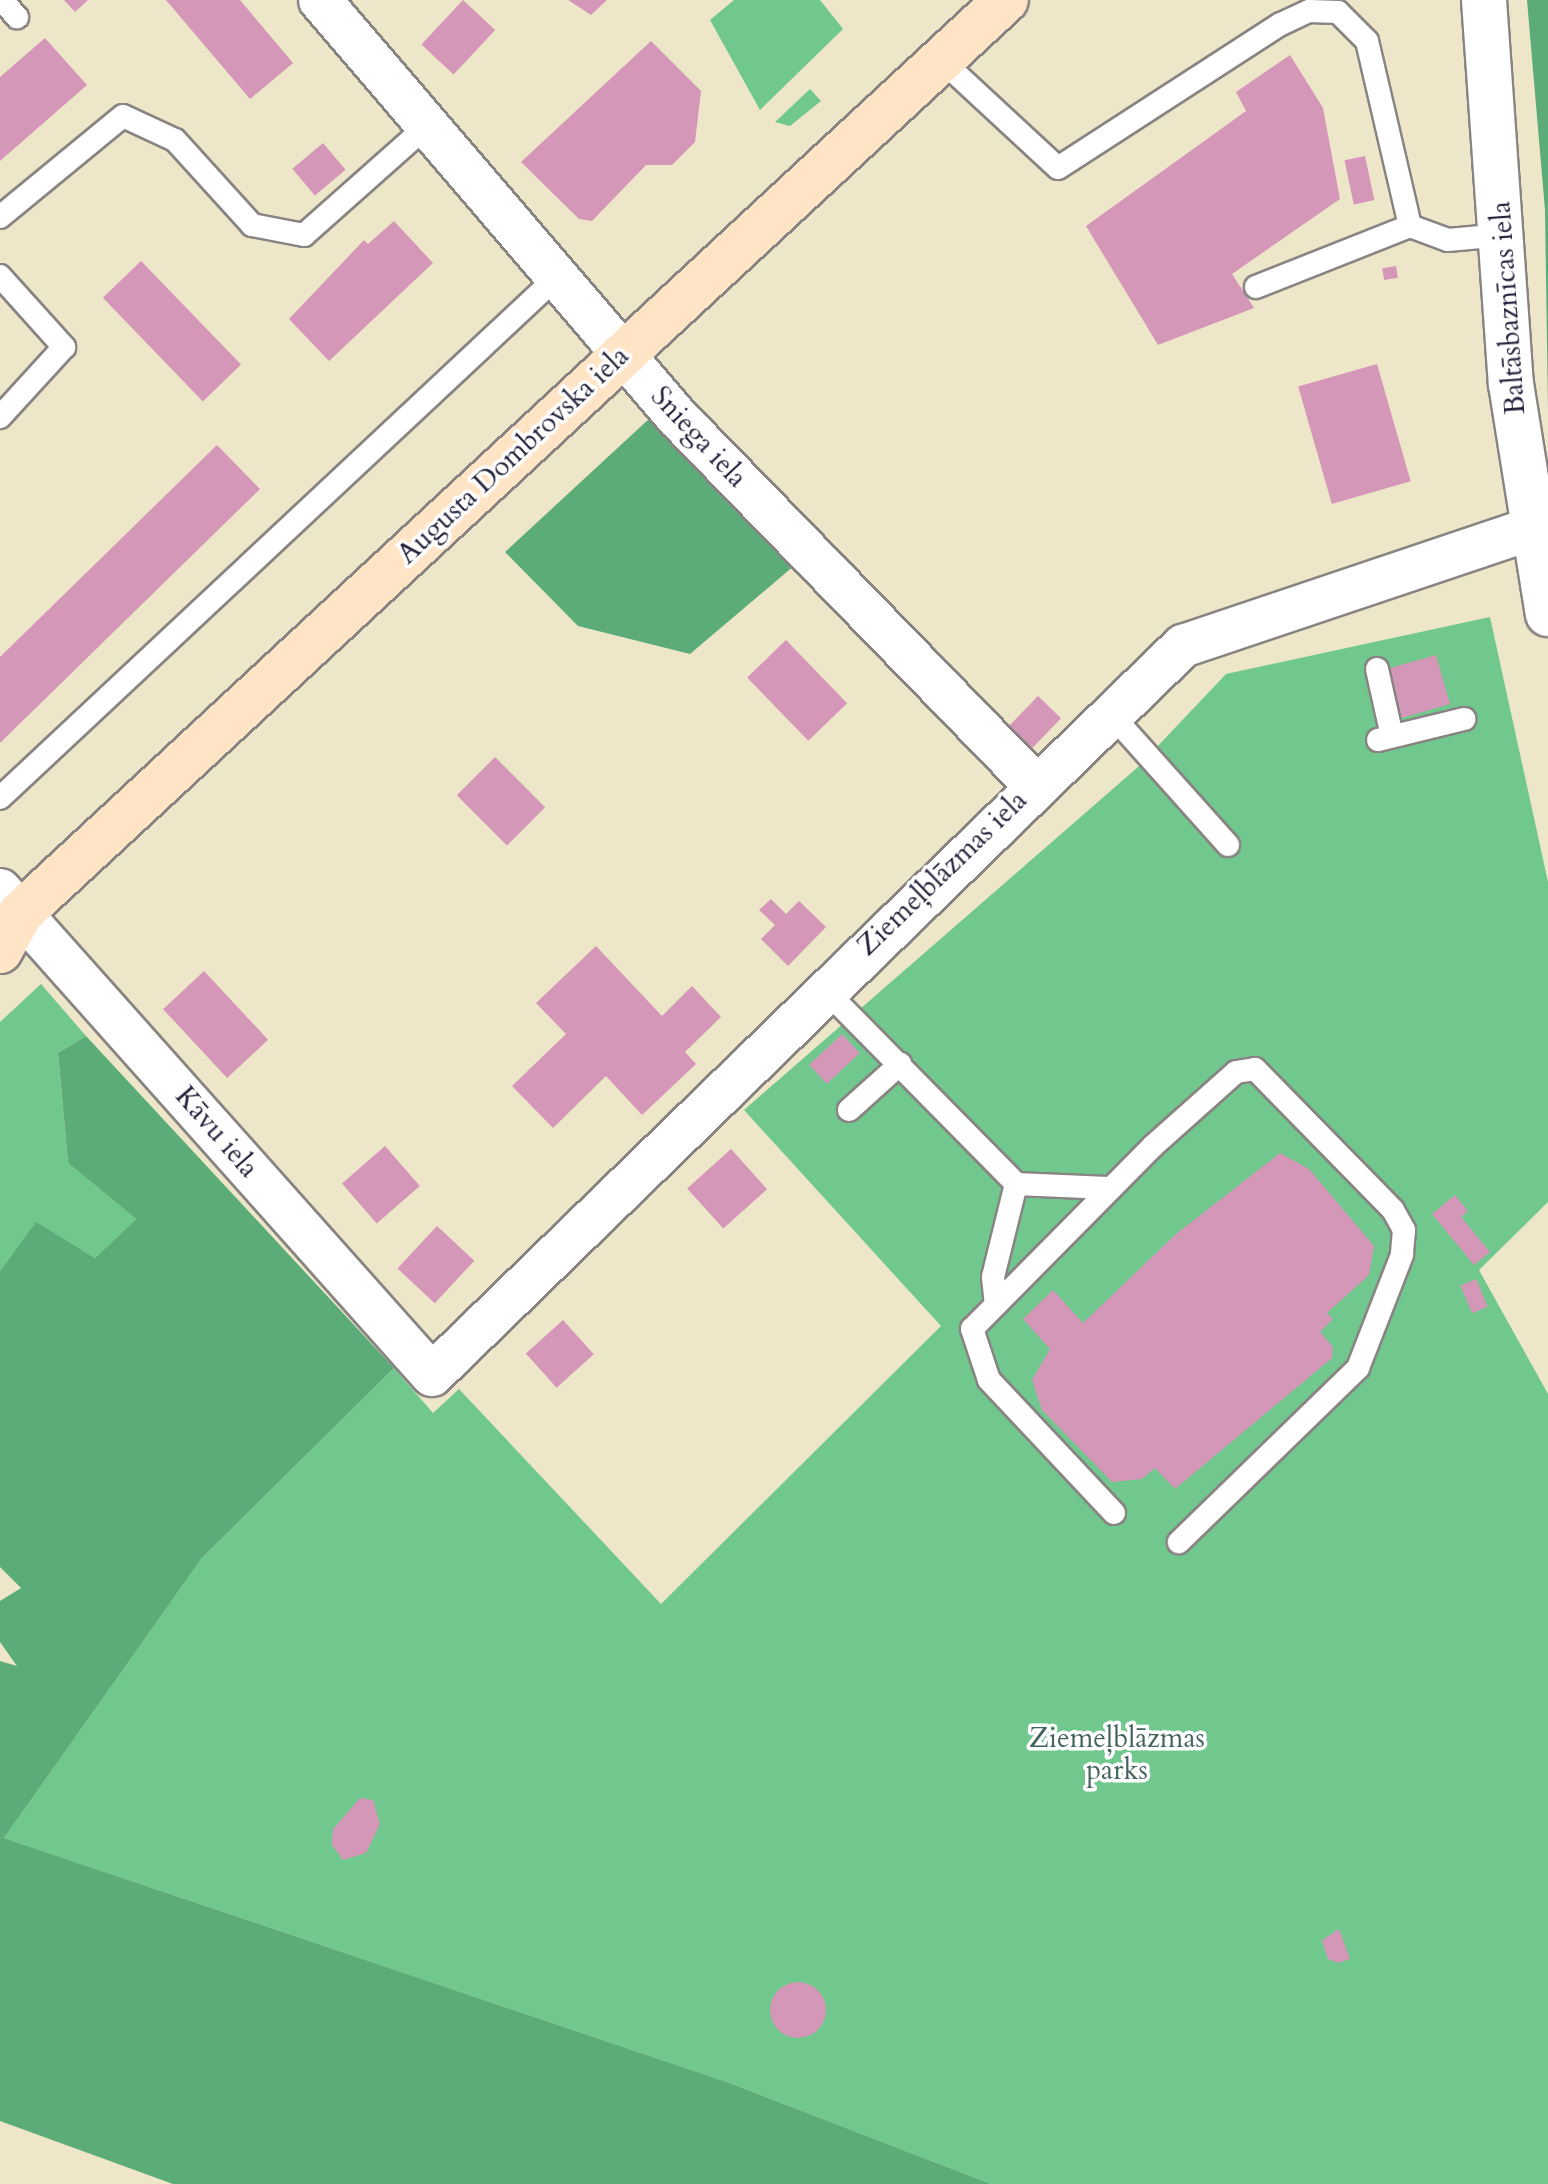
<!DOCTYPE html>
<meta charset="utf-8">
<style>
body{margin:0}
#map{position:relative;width:1548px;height:2184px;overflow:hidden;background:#eee6c9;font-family:Cardo,serif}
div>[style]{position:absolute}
.green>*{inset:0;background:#71c88e}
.forest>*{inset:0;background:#5cac79}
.building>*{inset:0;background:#d497b8;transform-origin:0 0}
.round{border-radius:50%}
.roads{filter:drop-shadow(2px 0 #888482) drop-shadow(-2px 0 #888482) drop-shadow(0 2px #888482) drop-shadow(0 -2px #888482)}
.service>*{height:22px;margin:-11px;padding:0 11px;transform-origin:11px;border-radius:11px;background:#fff}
.minor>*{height:42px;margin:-21px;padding:0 21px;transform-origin:21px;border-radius:21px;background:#fff}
.tertiary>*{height:44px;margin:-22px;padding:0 22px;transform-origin:22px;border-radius:22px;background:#fff}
.secondary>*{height:44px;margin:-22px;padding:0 22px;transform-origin:22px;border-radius:22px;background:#ffe4c6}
span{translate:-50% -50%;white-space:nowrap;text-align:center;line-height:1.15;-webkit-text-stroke:7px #fff;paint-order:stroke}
.street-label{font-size:28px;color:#22223b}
.park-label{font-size:28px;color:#42645c}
</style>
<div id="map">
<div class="green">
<i style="clip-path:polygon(734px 0,820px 0,843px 29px,760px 110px,710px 20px)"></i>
<i style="clip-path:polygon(810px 89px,821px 101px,790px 126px,775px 122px)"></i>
<i style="clip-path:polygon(1490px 617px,1548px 882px,1548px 1202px,1479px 1270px,1548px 1394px,1548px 2184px,991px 2184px,727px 2082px,4px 1838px,202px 1558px,394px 1368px,433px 1413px,459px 1389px,661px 1604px,941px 1326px,744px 1110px,1138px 767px,1226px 674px)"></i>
<i style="clip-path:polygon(41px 984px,86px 1036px,58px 1053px,68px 1163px,136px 1219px,95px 1258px,36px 1223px,0 1271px,0 1022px)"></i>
</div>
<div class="forest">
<i style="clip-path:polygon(1527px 0,1548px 0,1548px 412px,1545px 210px)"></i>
<i style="clip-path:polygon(650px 418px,795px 565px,690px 654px,578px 626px,505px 552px)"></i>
<i style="clip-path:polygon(86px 1036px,394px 1368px,202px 1558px,4px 1838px,727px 2082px,991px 2184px,173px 2184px,0 2121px,0 1661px,17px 1666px,0 1642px,0 1601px,21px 1588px,0 1567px,0 1271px,36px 1222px,95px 1258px,136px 1219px,68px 1163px,58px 1053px)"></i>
</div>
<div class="building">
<i style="clip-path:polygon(64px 0,88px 0,75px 12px)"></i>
<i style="clip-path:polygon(166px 0,240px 0,293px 63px,250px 99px)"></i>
<i style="left:463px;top:0;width:44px;height:61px;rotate:43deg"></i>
<i style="clip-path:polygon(568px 0,607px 0,591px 15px)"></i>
<i style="clip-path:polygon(45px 38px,87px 85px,0 161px,0 77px)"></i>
<i style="clip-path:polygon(651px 41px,701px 91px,695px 142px,672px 165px,646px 165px,592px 221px,579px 219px,521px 162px)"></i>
<i style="clip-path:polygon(1290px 55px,1323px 108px,1340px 199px,1232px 274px,1254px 308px,1158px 345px,1086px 226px,1246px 111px,1236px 92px)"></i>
<i style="left:323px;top:143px;width:35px;height:40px;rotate:50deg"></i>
<i style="left:1365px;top:156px;width:45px;height:21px;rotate:78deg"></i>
<i style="clip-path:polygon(394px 221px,433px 263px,329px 361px,289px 319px,364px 240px,368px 244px)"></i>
<i style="left:141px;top:261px;width:144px;height:53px;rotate:46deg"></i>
<i style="left:1396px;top:266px;width:12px;height:14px;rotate:81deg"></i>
<i style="left:1377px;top:364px;width:122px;height:82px;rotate:74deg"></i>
<i style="clip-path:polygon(217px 445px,260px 489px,0 743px,0 657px)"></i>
<i style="left:786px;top:640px;width:88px;height:54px;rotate:46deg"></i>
<i style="left:1436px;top:655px;width:51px;height:53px;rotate:74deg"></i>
<i style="left:1038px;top:696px;width:32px;height:50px;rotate:44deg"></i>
<i style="left:495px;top:757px;width:71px;height:54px;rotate:45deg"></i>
<i style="clip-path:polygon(771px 899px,786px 914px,799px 901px,826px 927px,788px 966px,761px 939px,775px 925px,759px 910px)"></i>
<i style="clip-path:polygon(596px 946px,662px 1016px,692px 986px,721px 1017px,685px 1052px,696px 1064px,642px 1115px,606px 1076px,553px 1128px,512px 1086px,566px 1034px,536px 1003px)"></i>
<i style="left:204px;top:971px;width:94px;height:56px;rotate:47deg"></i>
<i style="left:842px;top:1034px;width:26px;height:45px;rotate:47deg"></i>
<i style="left:385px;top:1146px;width:53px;height:57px;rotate:49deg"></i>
<i style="left:731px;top:1149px;width:54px;height:59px;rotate:48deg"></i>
<i style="clip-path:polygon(1280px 1153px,1309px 1169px,1374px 1246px,1369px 1275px,1327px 1313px,1333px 1319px,1320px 1332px,1333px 1347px,1332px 1358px,1175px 1489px,1155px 1468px,1142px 1479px,1112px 1482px,1042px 1410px,1032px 1380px,1050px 1349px,1023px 1319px,1053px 1290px,1083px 1323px,1176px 1234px)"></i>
<i style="clip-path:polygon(1455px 1195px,1468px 1211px,1461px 1217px,1490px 1252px,1474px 1265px,1432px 1214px)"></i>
<i style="left:437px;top:1226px;width:51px;height:58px;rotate:43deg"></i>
<i style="left:1476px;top:1279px;width:30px;height:17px;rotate:67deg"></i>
<i style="left:563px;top:1320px;width:46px;height:50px;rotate:48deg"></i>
<i style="clip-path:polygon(360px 1798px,373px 1800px,380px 1824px,366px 1853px,343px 1860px,332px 1845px,333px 1829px)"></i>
<i style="clip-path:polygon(1339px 1929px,1350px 1959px,1338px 1963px,1328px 1959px,1322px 1940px)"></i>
<i class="round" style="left:770px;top:1982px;width:56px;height:56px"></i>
</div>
<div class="roads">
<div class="service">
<i style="left:2px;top:0;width:23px;rotate:49deg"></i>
<i style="left:938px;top:57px;width:163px;rotate:42.8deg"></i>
<i style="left:1058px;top:168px;width:265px;rotate:-32.9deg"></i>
<i style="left:1281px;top:24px;width:31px;rotate:-25deg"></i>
<i style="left:1309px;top:11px;width:29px;rotate:2deg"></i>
<i style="left:1338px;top:12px;width:41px;rotate:45deg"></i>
<i style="left:1367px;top:41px;width:190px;rotate:76.9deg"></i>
<i style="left:1410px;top:226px;width:40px;rotate:20.2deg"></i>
<i style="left:1448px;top:240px;width:55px;rotate:-5.2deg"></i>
<i style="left:0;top:217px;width:159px;rotate:-39.4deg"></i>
<i style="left:123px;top:116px;width:57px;rotate:24.8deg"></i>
<i style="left:175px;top:140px;width:115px;rotate:47.8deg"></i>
<i style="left:252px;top:225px;width:53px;rotate:10.9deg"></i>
<i style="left:304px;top:235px;width:167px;rotate:-41.6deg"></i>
<i style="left:0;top:276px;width:96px;rotate:48deg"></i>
<i style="left:64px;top:347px;width:95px;rotate:132.4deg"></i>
<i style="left:1256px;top:287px;width:166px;rotate:-21.6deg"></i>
<i style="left:1377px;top:669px;width:69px;rotate:77.4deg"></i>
<i style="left:1110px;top:713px;width:177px;rotate:48.2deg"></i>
<i style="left:1378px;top:740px;width:89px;rotate:-13.7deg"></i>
<i style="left:0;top:798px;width:764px;rotate:-43.09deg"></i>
<i style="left:824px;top:989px;width:274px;rotate:45.4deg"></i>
<i style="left:1016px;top:1184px;width:96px;rotate:103.9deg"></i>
<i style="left:993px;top:1277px;width:27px;rotate:84deg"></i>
<i style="left:849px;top:1110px;width:69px;rotate:-42deg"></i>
<i style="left:1016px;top:1184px;width:92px;rotate:2.5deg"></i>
<i style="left:1114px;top:1513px;width:183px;rotate:-133.2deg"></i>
<i style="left:989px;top:1380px;width:54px;rotate:-108.4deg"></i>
<i style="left:972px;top:1329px;width:257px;rotate:-45.3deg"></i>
<i style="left:1153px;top:1146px;width:111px;rotate:-41.7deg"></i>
<i style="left:1236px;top:1072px;width:19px;rotate:-9deg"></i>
<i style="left:1255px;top:1069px;width:197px;rotate:45.6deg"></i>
<i style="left:1393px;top:1210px;width:23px;rotate:61deg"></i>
<i style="left:1404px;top:1230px;width:25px;rotate:95deg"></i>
<i style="left:1402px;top:1255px;width:121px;rotate:111.3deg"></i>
<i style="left:1358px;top:1368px;width:250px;rotate:135.8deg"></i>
</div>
<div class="minor">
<i style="left:320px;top:0;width:548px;rotate:49.44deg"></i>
<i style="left:676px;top:416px;width:513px;rotate:45.79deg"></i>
<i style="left:0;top:890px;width:649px;rotate:48.31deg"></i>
<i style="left:432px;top:1375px;width:1047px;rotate:-44.15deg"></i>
<i style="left:1183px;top:646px;width:385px;rotate:-18.6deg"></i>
</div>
<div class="tertiary">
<i style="left:1484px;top:0;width:385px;rotate:86deg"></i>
<i style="left:1511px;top:384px;width:233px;rotate:80.9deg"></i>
</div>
<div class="secondary">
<i style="left:0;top:951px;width:43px;rotate:-61.1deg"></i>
<i style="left:21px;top:913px;width:1343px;rotate:-42.83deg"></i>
</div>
</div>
<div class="street-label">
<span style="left:1508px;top:308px;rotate:-94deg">Baltāsbaznīcas iela</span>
<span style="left:699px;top:437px;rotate:47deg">Sniega iela</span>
<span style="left:513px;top:455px;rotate:-43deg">Augusta Dombrovska iela</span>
<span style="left:942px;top:873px;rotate:-44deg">Ziemeļblāzmas iela</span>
<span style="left:217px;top:1132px;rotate:49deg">Kāvu iela</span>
</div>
<div class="park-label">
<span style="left:1117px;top:1754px">Ziemeļblāzmas<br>parks</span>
</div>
</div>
